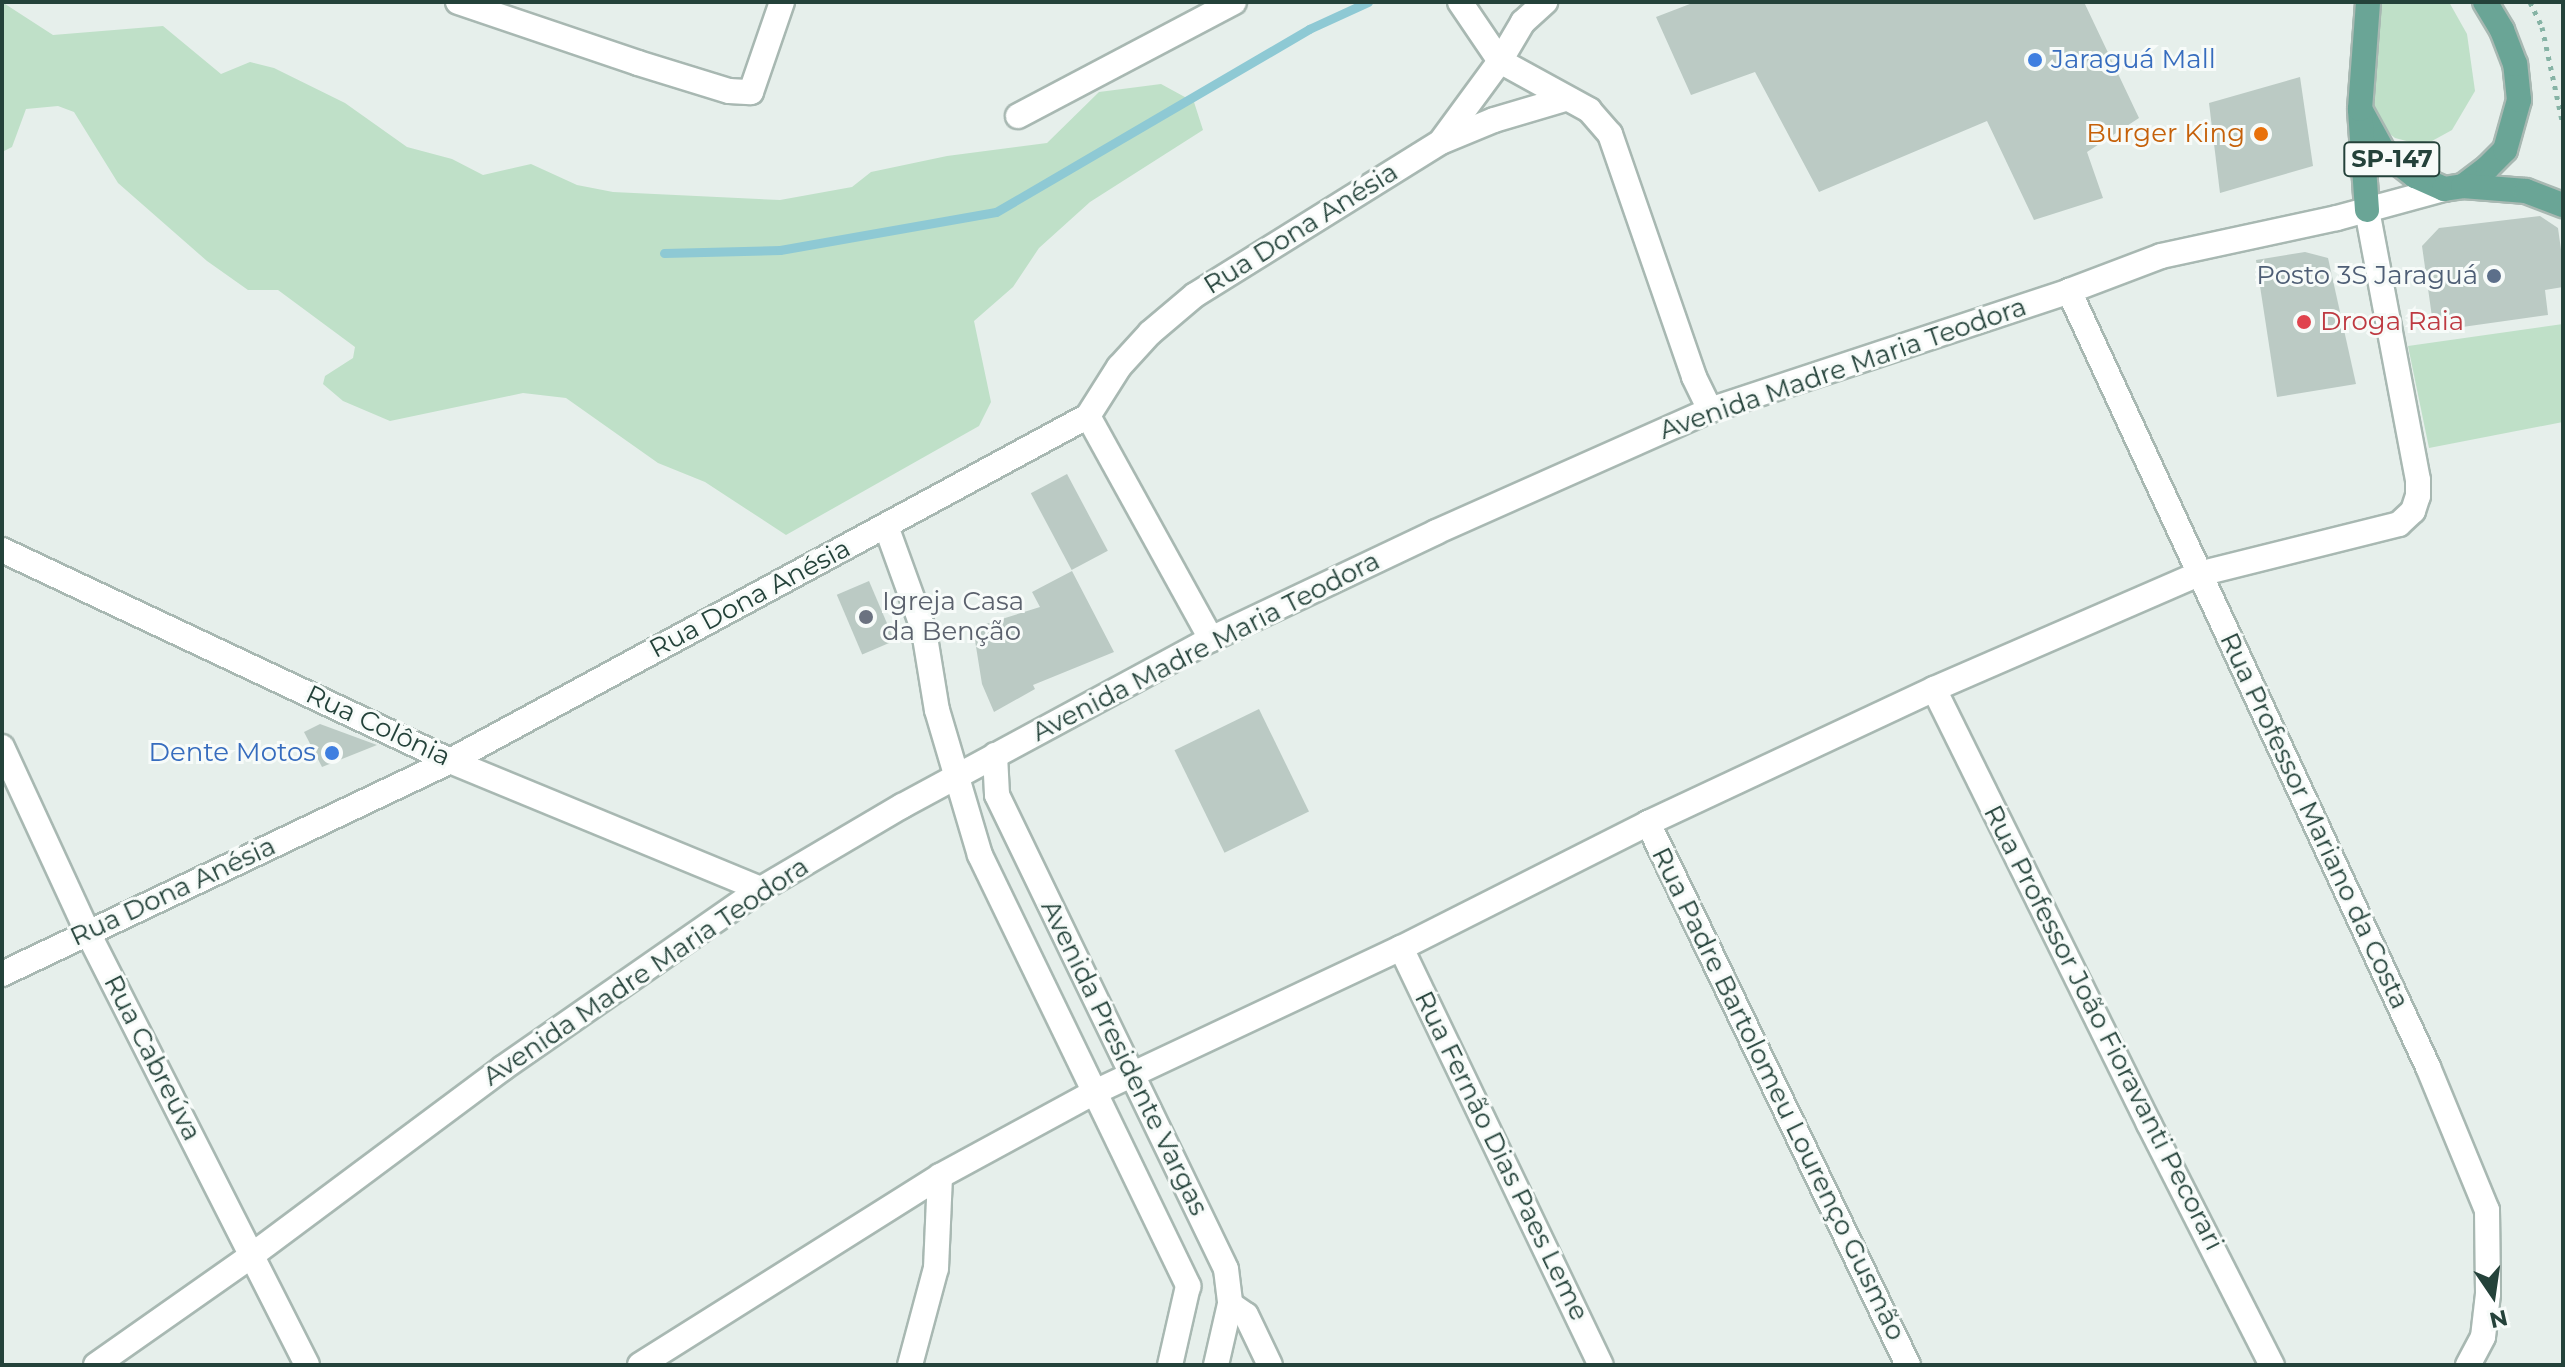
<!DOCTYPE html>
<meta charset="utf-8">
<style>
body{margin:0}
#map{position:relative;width:2565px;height:1367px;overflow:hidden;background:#e6efeb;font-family:Montserrat,sans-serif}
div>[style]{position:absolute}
.green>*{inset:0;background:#bfe0c8}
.stream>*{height:9px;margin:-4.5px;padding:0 4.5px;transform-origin:4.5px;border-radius:4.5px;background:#8ec9d4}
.building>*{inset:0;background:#bbcac4;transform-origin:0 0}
.path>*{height:5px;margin-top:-2.5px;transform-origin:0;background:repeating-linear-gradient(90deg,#86b3a5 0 4px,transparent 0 10px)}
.roads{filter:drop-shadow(2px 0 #a8b8b2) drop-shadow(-2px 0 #a8b8b2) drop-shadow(0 2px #a8b8b2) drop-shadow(0 -2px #a8b8b2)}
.minor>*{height:24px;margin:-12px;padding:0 12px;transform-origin:12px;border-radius:12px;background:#fff}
.major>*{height:24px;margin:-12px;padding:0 12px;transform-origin:12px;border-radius:12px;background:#6aa596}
.dots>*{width:22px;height:22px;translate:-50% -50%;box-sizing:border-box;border:4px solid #f7fbf9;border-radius:50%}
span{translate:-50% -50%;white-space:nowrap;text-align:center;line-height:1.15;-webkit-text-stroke:6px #f7fbf9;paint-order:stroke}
.shield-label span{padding:2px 6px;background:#f7fbf9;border:2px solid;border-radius:6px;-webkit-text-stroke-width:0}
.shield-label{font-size:24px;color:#24423a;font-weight:700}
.shop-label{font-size:26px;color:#366cbe}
.left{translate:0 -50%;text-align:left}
.right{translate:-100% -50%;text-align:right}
.food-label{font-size:26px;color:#c56008}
.street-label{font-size:26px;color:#24423a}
.service-label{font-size:26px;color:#4e5e75}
.health-label{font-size:26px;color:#be3a42}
.worship-label{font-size:26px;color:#5b616d}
.frame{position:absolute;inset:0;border:4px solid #24423a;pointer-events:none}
.north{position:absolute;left:2453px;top:1255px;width:80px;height:80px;-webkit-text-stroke:6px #f7fbf9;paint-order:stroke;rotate:167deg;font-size:22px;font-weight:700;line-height:32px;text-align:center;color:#24423a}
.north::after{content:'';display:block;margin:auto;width:28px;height:36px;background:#24423a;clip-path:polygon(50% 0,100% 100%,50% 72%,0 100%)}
</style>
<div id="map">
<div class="green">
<i style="clip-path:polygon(2px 2px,53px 35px,163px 26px,221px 74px,250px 62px,274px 68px,345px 103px,407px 147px,452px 159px,483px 175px,531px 164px,577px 185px,613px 192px,780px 200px,852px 187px,871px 172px,947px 156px,1047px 143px,1099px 92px,1161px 84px,1194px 102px,1203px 130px,1090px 202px,1039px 248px,1013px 287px,974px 321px,991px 402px,979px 426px,786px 535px,705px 482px,658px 463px,566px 398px,523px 393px,390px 421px,343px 401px,323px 384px,325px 376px,353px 358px,355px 347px,278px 290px,248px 290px,207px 261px,118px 183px,74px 112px,58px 106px,26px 109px,12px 147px,2px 152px)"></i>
<i style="clip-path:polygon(2372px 2px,2449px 2px,2467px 34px,2475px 91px,2452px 130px,2432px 141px,2414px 143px,2395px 138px,2381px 127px,2370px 107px)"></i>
<i style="clip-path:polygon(2563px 324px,2563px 422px,2429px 448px,2408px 346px)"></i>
</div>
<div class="stream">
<i style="left:664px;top:253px;width:116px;rotate:-1.5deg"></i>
<i style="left:780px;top:250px;width:219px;rotate:-10deg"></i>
<i style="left:996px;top:212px;width:363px;rotate:-30.3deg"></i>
<i style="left:1309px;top:29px;width:65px;rotate:-24.6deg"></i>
</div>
<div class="building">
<i style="clip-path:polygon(1695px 2px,2084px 2px,2139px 118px,2087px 152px,2103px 198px,2034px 220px,1987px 121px,1819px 192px,1755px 72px,1691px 95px,1656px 17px)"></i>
<i style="clip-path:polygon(2300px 77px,2313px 166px,2220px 193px,2209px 103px)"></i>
<i style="clip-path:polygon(2540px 216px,2558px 228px,2563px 264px,2563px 287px,2545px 290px,2548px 315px,2434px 331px,2422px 246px,2439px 228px)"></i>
<i style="clip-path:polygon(2305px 252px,2328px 258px,2356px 384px,2277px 397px,2256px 260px)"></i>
<i style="left:1067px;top:474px;width:87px;height:41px;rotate:62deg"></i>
<i style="clip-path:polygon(1072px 571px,1114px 652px,1033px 685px,1035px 689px,994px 712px,982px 684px,973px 628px,1040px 607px,1032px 592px)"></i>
<i style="left:869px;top:581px;width:65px;height:35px;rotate:67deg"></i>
<i style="left:1259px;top:709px;width:114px;height:94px;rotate:64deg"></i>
<i style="clip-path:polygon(320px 724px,377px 745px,322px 767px,304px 732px)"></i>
</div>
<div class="path">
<i style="left:2530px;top:2px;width:28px;rotate:64deg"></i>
<i style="left:2542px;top:27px;width:100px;rotate:77.9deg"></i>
</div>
<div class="roads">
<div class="minor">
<i style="left:458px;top:2px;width:190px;rotate:18.7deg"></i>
<i style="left:638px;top:63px;width:95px;rotate:17.1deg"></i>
<i style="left:729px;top:91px;width:22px;rotate:3deg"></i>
<i style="left:751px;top:92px;width:95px;rotate:-71deg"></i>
<i style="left:1460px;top:2px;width:71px;rotate:55.9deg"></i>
<i style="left:1500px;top:61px;width:102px;rotate:28.8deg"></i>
<i style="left:1589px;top:110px;width:32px;rotate:49deg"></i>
<i style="left:1610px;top:134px;width:257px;rotate:70.9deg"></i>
<i style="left:1694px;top:377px;width:37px;rotate:64deg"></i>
<i style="left:1018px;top:116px;width:244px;rotate:-27.8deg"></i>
<i style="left:1442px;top:140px;width:98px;rotate:-53.7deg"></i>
<i style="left:1500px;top:61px;width:45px;rotate:-59.5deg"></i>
<i style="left:1523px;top:22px;width:30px;rotate:-42deg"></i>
<i style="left:2069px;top:291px;width:855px;rotate:65.17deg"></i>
<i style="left:2428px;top:1067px;width:155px;rotate:67.6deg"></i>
<i style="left:2487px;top:1210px;width:84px;rotate:89.3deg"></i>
<i style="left:2488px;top:1294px;width:43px;rotate:96.6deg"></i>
<i style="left:2483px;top:1337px;width:32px;rotate:118deg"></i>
<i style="left:1088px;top:416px;width:255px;rotate:61.1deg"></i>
<i style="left:886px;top:526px;width:112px;rotate:70.1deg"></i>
<i style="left:924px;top:631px;width:80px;rotate:80.7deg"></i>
<i style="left:937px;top:710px;width:151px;rotate:73.5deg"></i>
<i style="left:980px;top:855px;width:479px;rotate:64.2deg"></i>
<i style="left:1188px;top:1286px;width:81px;rotate:102.8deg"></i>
<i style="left:2px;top:550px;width:495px;rotate:25.2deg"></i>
<i style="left:450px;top:761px;width:336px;rotate:22.4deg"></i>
<i style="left:1934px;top:689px;width:485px;rotate:63.7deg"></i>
<i style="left:2149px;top:1124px;width:271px;rotate:63deg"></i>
<i style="left:2px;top:747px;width:205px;rotate:65.2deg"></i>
<i style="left:88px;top:933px;width:484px;rotate:63.1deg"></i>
<i style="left:995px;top:755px;width:40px;rotate:87.1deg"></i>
<i style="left:997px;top:795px;width:526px;rotate:64.21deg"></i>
<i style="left:1226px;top:1269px;width:35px;rotate:83deg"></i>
<i style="left:1230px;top:1304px;width:63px;rotate:102.9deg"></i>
<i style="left:1648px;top:823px;width:601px;rotate:64.37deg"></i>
<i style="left:1401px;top:948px;width:462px;rotate:64.4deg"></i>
<i style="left:2px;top:974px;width:496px;rotate:-25.4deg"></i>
<i style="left:450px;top:761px;width:725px;rotate:-28.4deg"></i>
<i style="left:1088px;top:416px;width:58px;rotate:-57.7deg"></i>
<i style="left:1119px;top:367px;width:46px;rotate:-47.6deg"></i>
<i style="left:1150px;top:333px;width:59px;rotate:-40.2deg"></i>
<i style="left:1195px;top:295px;width:290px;rotate:-31.9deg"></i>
<i style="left:1441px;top:142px;width:57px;rotate:-22.5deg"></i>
<i style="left:1494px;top:120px;width:74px;rotate:-16.5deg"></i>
<i style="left:1230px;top:1304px;width:19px;rotate:35deg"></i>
<i style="left:1246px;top:1315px;width:55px;rotate:64.4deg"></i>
<i style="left:96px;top:1365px;width:189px;rotate:-35.1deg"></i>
<i style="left:251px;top:1256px;width:314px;rotate:-36.7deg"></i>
<i style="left:503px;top:1068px;width:314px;rotate:-34.8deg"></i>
<i style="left:761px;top:889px;width:164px;rotate:-30.5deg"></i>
<i style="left:902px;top:806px;width:351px;rotate:-28.4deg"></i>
<i style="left:1211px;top:639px;width:249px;rotate:-25.4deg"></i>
<i style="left:1436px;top:532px;width:300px;rotate:-24deg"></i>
<i style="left:1710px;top:410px;width:378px;rotate:-18.3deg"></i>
<i style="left:2069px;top:291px;width:98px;rotate:-20.8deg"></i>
<i style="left:2161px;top:256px;width:180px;rotate:-12.2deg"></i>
<i style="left:2337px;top:218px;width:111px;rotate:-15.2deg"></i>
<i style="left:640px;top:1365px;width:355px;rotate:-32.2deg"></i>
<i style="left:940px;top:1176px;width:176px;rotate:-28.5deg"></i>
<i style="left:1095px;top:1092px;width:338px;rotate:-25.2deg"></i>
<i style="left:1401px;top:948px;width:277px;rotate:-26.8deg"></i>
<i style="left:1648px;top:823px;width:316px;rotate:-25.1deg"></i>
<i style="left:1934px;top:689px;width:289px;rotate:-23.5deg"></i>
<i style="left:2199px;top:574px;width:206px;rotate:-14deg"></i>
<i style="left:2399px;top:524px;width:19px;rotate:-43deg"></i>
<i style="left:2413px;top:511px;width:16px;rotate:-72deg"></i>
<i style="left:2418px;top:496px;width:16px;rotate:-90deg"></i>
<i style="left:2418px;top:480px;width:275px;rotate:-100.7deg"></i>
<i style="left:910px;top:1365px;width:100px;rotate:-75deg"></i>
<i style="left:936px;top:1268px;width:92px;rotate:-87.5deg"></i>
</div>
<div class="major">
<i style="left:2360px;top:109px;width:48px;rotate:61.3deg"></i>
<i style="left:2383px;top:151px;width:41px;rotate:38deg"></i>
<i style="left:2415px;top:176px;width:32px;rotate:24deg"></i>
<i style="left:2444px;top:189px;width:19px;rotate:-9deg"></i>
<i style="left:2463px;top:186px;width:31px;rotate:-37deg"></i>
<i style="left:2488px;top:167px;width:24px;rotate:-45deg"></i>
<i style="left:2505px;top:150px;width:52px;rotate:-74.4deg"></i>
<i style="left:2519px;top:100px;width:36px;rotate:-96deg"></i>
<i style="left:2515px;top:64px;width:36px;rotate:-111deg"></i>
<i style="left:2502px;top:30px;width:33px;rotate:-121deg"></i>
<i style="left:2463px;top:186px;width:63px;rotate:4.5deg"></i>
<i style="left:2526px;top:191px;width:40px;rotate:21deg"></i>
<i style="left:2367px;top:210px;width:101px;rotate:-94deg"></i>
<i style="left:2360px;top:109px;width:107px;rotate:-85.7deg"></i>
</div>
</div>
<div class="dots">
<i style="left:2035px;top:60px;background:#3f7fe0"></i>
<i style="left:2261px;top:134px;background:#e8710a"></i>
<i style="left:2494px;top:276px;background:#5c6f8a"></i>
<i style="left:2304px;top:322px;background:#e0444e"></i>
<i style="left:866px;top:617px;background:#6b7280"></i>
<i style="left:332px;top:753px;background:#3f7fe0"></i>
</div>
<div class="shield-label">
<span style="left:2392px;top:159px">SP-147</span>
</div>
<div class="shop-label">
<span class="left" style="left:2051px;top:60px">Jaraguá Mall</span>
<span class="right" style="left:316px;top:753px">Dente Motos</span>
</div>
<div class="food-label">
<span class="right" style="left:2245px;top:134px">Burger King</span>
</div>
<div class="street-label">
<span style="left:1301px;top:229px;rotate:-32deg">Rua Dona Anésia</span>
<span style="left:1843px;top:369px;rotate:-19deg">Avenida Madre Maria Teodora</span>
<span style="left:750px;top:599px;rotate:-28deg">Rua Dona Anésia</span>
<span style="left:1206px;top:647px;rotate:-27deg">Avenida Madre Maria Teodora</span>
<span style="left:378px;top:726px;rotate:25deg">Rua Colônia</span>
<span style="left:2314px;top:821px;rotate:65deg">Rua Professor Mariano da Costa</span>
<span style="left:173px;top:892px;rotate:-25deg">Rua Dona Anésia</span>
<span style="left:646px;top:972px;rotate:-34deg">Avenida Madre Maria Teodora</span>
<span style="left:2103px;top:1028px;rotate:63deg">Rua Professor João Fioravanti Pecorari</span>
<span style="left:152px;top:1058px;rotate:63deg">Rua Cabreúva</span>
<span style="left:1124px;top:1058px;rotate:64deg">Avenida Presidente Vargas</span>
<span style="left:1778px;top:1094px;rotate:64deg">Rua Padre Bartolomeu Lourenço Gusmão</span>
<span style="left:1501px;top:1156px;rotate:64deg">Rua Fernão Dias Paes Leme</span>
</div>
<div class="service-label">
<span class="right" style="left:2478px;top:276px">Posto 3S Jaraguá</span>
</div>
<div class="health-label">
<span class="left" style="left:2320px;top:322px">Droga Raia</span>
</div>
<div class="worship-label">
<span class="left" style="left:882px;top:617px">Igreja Casa<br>da Benção</span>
</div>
<div class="frame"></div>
<div class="north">N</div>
</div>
